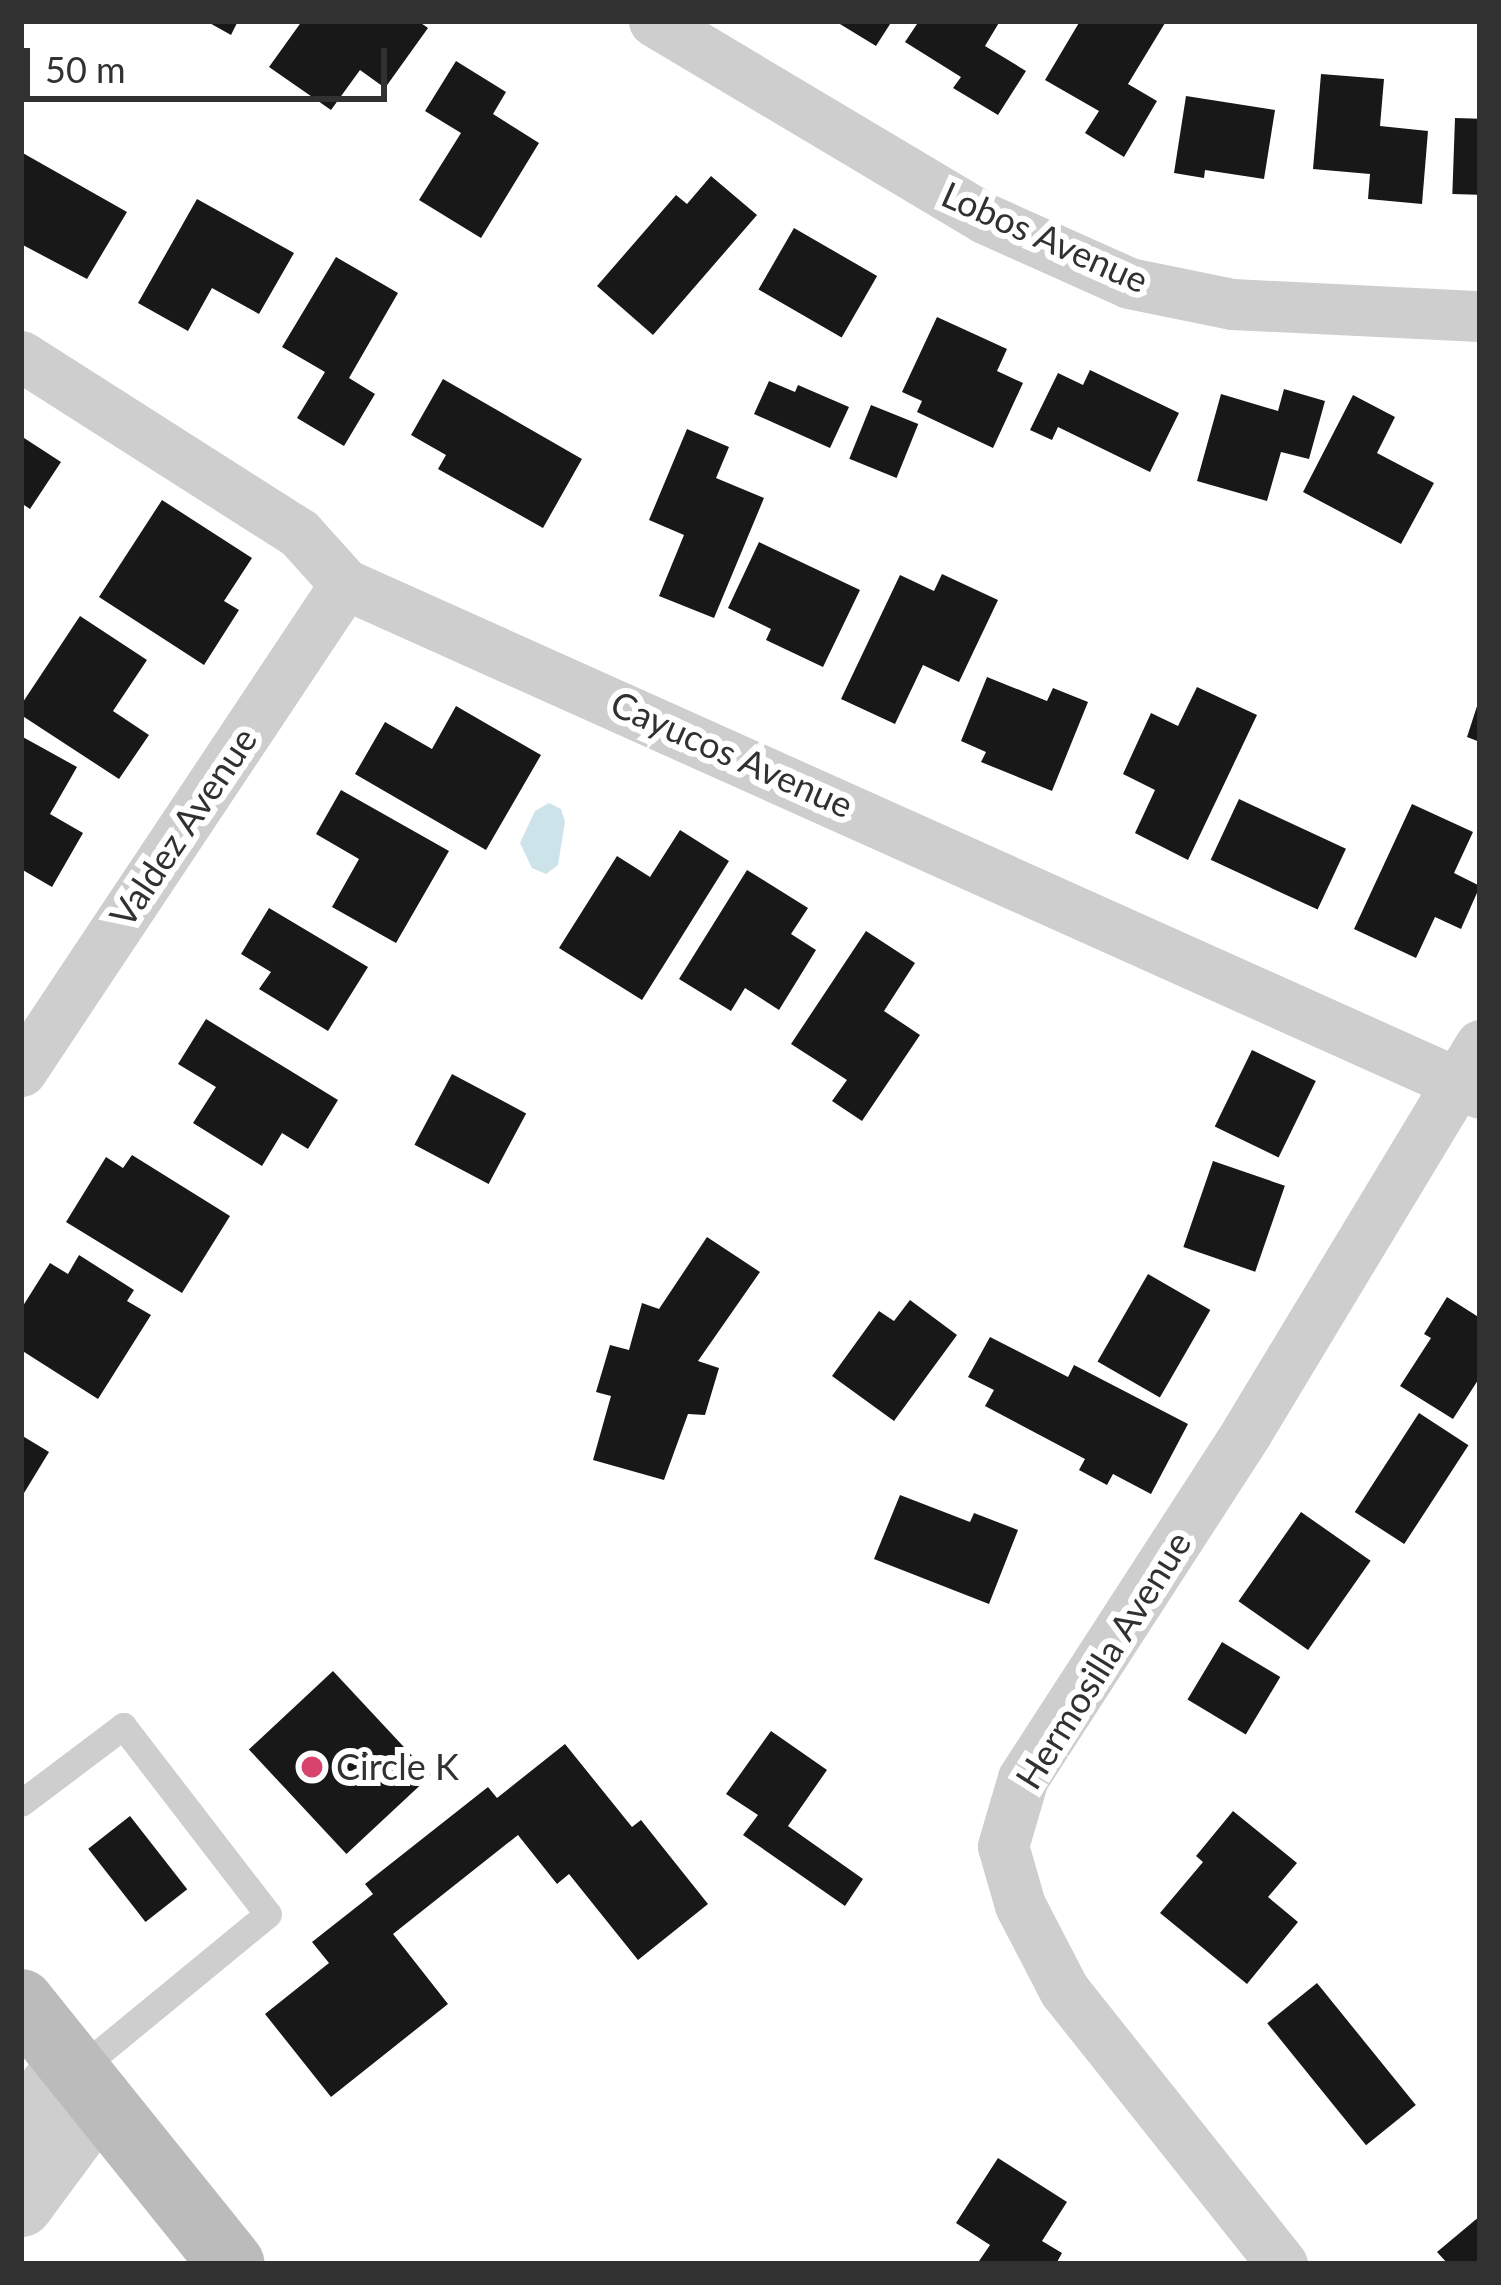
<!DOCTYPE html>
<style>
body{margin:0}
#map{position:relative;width:1501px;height:2285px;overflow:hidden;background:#fff;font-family:Lato,sans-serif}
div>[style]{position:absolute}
.water>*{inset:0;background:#cce3e9}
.building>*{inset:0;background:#181818;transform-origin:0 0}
.service>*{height:27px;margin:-13.5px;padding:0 13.5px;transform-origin:13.5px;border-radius:13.5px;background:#cecece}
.minor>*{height:51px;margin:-25.5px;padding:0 25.5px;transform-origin:25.5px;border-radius:25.5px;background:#cecece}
.tertiary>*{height:63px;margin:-31.5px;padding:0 31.5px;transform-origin:31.5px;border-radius:31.5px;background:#cecece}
.secondary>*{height:66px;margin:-33px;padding:0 33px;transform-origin:33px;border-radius:33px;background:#bbb}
.dots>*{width:33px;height:33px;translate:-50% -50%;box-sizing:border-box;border:6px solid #fff;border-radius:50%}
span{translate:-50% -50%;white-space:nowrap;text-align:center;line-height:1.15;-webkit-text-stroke:12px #fff;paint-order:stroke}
.street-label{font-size:36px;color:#313131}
.poi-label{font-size:36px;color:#313131}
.left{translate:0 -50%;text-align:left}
.frame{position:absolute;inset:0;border:24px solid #313131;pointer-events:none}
.scale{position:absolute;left:24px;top:48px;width:363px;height:54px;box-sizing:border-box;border:6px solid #313131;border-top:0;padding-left:15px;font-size:36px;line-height:42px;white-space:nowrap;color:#313131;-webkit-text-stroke:9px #fff;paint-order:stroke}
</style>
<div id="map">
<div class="water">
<i style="clip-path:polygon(549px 803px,561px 809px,565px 822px,558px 865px,546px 874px,532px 868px,520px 843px,535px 811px)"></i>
</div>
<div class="building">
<i style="clip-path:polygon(206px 21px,238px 21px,231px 35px)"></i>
<i style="clip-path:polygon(302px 21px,418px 21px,428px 28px,385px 88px,360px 70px,331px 110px,269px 67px)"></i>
<i style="clip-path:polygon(835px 21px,892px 21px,876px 46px)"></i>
<i style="clip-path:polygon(919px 21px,1000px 21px,985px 46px,1026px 71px,998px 115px,953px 88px,961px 77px,905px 42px)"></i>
<i style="clip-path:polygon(1080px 21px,1165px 23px,1128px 84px,1157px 101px,1124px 157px,1085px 133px,1099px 111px,1045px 80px)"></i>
<i style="clip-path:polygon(456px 61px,506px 92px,493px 114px,539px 143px,481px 238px,419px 200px,461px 133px,425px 111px)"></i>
<i style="clip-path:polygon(1321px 74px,1384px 79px,1380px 126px,1428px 131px,1422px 204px,1368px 199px,1370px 174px,1313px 169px)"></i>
<i style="clip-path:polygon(1186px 96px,1275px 110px,1264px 179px,1205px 170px,1204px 178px,1174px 173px)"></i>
<i style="left:1455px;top:118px;width:25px;height:76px;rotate:2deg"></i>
<i style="clip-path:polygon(21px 152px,127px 212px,87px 279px,21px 244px)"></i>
<i style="clip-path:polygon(711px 176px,757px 215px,653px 335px,597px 286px,676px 195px,687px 204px)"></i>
<i style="clip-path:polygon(197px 199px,294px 253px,259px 314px,212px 288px,188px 331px,138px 303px)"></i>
<i style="left:794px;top:228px;width:96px;height:71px;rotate:30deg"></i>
<i style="clip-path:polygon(336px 257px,398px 293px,349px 378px,375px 394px,344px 446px,297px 418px,325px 372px,282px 347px)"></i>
<i style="clip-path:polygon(937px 317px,1007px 349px,997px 371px,1023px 383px,993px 448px,917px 412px,922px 401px,902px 392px)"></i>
<i style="clip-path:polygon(1090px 370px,1179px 413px,1150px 472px,1058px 427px,1052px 440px,1030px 430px,1058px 373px,1083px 385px)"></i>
<i style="clip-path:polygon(443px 379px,582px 459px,543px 528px,438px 469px,446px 455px,411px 435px)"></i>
<i style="clip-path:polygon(769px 381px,795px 392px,798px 385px,849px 407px,830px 448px,754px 414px)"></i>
<i style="clip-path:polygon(1284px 389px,1325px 401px,1309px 459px,1281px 452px,1267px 501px,1197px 481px,1221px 394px,1278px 411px)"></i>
<i style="clip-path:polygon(1353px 395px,1395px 417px,1377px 453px,1434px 483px,1401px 544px,1303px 492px)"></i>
<i style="left:871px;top:405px;width:51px;height:58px;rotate:22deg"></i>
<i style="clip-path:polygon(687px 429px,729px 447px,716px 478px,764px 498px,714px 618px,659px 596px,684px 535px,649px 520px)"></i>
<i style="clip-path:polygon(21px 436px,61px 462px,30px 509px,21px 503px)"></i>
<i style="clip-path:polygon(162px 500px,252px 558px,224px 601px,239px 610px,204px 665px,99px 597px)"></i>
<i style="clip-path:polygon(759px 542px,860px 590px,823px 667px,766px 640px,771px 629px,728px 608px)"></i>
<i style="clip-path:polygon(942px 574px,998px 600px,959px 682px,923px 665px,895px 724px,841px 699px,900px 575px,934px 591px)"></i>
<i style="clip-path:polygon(80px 616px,147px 660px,113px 711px,149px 735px,119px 779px,21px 715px,21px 705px)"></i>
<i style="clip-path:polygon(987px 677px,1047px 701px,1053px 688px,1088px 702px,1052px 791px,981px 762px,986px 752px,961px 741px)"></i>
<i style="clip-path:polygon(1197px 687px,1257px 715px,1188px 860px,1135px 833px,1155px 790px,1123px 774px,1151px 713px,1178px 726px)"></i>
<i style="clip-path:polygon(1479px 700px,1480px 700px,1480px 742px,1467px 737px)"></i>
<i style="clip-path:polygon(456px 706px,541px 755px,486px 850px,355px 774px,385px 722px,432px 749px)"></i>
<i style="clip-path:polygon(21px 736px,77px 767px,50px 814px,83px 833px,52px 887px,21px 869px)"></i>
<i style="clip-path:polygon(341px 790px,449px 851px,396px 943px,332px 907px,359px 859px,316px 834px)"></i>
<i style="left:1239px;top:799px;width:118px;height:67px;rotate:25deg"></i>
<i style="clip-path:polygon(1412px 804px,1473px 832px,1454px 873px,1480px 886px,1461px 929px,1435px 917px,1416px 958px,1354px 929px)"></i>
<i style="clip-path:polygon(680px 830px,729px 861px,642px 1000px,559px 948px,617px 856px,650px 877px)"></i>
<i style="clip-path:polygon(747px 870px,808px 908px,791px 934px,816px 950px,779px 1010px,745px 988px,731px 1011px,679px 979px)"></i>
<i style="clip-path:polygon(269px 908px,368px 967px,328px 1031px,259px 989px,271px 972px,241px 954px)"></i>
<i style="clip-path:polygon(866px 931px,915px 963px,884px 1011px,920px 1035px,862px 1121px,832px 1101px,847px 1080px,791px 1044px)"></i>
<i style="clip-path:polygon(206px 1019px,338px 1100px,308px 1149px,282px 1133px,262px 1166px,193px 1123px,216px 1087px,178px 1064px)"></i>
<i style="left:1252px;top:1050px;width:71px;height:85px;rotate:26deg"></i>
<i style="left:452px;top:1074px;width:84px;height:80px;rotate:28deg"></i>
<i style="clip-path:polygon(132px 1155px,230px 1216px,182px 1293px,66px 1222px,106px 1157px,123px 1168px)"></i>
<i style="left:1213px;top:1161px;width:76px;height:91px;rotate:19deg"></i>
<i style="clip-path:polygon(707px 1237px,760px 1272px,698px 1361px,719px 1368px,705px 1415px,688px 1414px,664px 1480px,593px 1460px,611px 1396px,596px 1392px,610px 1345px,629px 1350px,642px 1303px,659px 1309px)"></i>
<i style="clip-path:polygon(79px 1255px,134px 1290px,127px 1301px,151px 1315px,98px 1399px,21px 1350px,21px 1309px,50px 1263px,68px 1274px)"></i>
<i style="left:1148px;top:1274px;width:72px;height:101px;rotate:30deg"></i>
<i style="clip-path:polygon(1447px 1297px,1480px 1318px,1480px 1377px,1453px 1419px,1400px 1386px,1431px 1338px,1424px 1334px)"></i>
<i style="clip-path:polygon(910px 1300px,957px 1335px,894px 1421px,832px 1376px,879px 1311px,894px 1321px)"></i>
<i style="clip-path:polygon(990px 1337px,1068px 1377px,1074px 1365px,1188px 1424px,1151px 1494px,1113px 1474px,1107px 1485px,1079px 1470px,1085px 1459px,985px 1406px,994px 1390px,968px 1377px)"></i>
<i style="left:1419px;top:1413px;width:59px;height:118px;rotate:33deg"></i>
<i style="clip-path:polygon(21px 1435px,49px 1452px,21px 1498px)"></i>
<i style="clip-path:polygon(900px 1495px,970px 1522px,974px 1513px,1018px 1530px,989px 1604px,874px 1559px)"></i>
<i style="left:1301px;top:1512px;width:85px;height:109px;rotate:35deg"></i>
<i style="left:1222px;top:1642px;width:68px;height:67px;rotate:31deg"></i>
<i style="left:333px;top:1671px;width:143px;height:115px;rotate:47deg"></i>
<i style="clip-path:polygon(771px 1731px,827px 1770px,788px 1826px,863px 1879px,845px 1906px,743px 1835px,758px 1815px,726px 1794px)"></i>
<i style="clip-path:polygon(565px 1744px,632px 1827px,641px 1820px,708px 1904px,638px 1960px,569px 1874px,557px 1884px,518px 1835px,393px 1934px,448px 2004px,331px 2097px,265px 2014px,329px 1963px,312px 1942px,373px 1894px,365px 1884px,488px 1787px,497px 1798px)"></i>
<i style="clip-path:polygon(1233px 1811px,1297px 1863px,1268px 1897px,1298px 1922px,1247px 1984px,1160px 1913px,1203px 1862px,1196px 1856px)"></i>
<i style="left:130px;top:1816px;width:93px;height:53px;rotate:52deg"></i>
<i style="left:1317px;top:1983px;width:157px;height:64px;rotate:51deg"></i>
<i style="clip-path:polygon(998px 2158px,1067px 2202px,1042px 2241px,1062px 2253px,1056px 2264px,977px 2264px,990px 2245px,956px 2223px)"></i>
<i style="clip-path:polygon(1480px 2216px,1480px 2264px,1448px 2264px,1437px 2252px)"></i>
</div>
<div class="service">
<i style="left:21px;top:1803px;width:128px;rotate:-37deg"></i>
<i style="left:123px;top:1726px;width:237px;rotate:52.4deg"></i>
<i style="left:268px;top:1914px;width:247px;rotate:140.6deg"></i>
</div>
<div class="minor">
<i style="left:654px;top:21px;width:384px;rotate:30.8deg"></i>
<i style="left:984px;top:218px;width:159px;rotate:24.1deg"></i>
<i style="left:1129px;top:283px;width:105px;rotate:11.5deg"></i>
<i style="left:1232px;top:304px;width:248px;rotate:2.8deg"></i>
<i style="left:21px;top:356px;width:330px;rotate:32.5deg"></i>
<i style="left:299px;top:533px;width:69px;rotate:48deg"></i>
<i style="left:345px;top:584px;width:1244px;rotate:24.15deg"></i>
<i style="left:21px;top:1071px;width:585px;rotate:-56.36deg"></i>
<i style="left:1282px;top:2264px;width:350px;rotate:-128.5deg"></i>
<i style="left:1064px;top:1990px;width:96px;rotate:-117.4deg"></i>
<i style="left:1020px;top:1905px;width:61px;rotate:-106.1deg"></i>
<i style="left:1003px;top:1846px;width:71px;rotate:-73.6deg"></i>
<i style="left:1023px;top:1778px;width:411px;rotate:-57.1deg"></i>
<i style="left:1246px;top:1433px;width:453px;rotate:-58.9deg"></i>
</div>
<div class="tertiary">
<i style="left:21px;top:2127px;width:82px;rotate:-54deg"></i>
<i style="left:21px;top:2205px;width:133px;rotate:-53.6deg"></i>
</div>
<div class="secondary">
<i style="left:21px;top:2002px;width:336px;rotate:51.2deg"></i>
</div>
<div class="dots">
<i style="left:312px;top:1767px;background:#d8436b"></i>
</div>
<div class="street-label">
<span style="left:1045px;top:237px;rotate:24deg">Lobos Avenue</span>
<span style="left:732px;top:754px;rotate:24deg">Cayucos Avenue</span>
<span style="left:183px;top:827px;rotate:-56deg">Valdez Avenue</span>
<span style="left:1103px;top:1660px;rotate:-58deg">Hermosilla Avenue</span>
</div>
<div class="poi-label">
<span class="left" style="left:336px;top:1767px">Circle K</span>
</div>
<div class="frame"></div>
<div class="scale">50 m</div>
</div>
